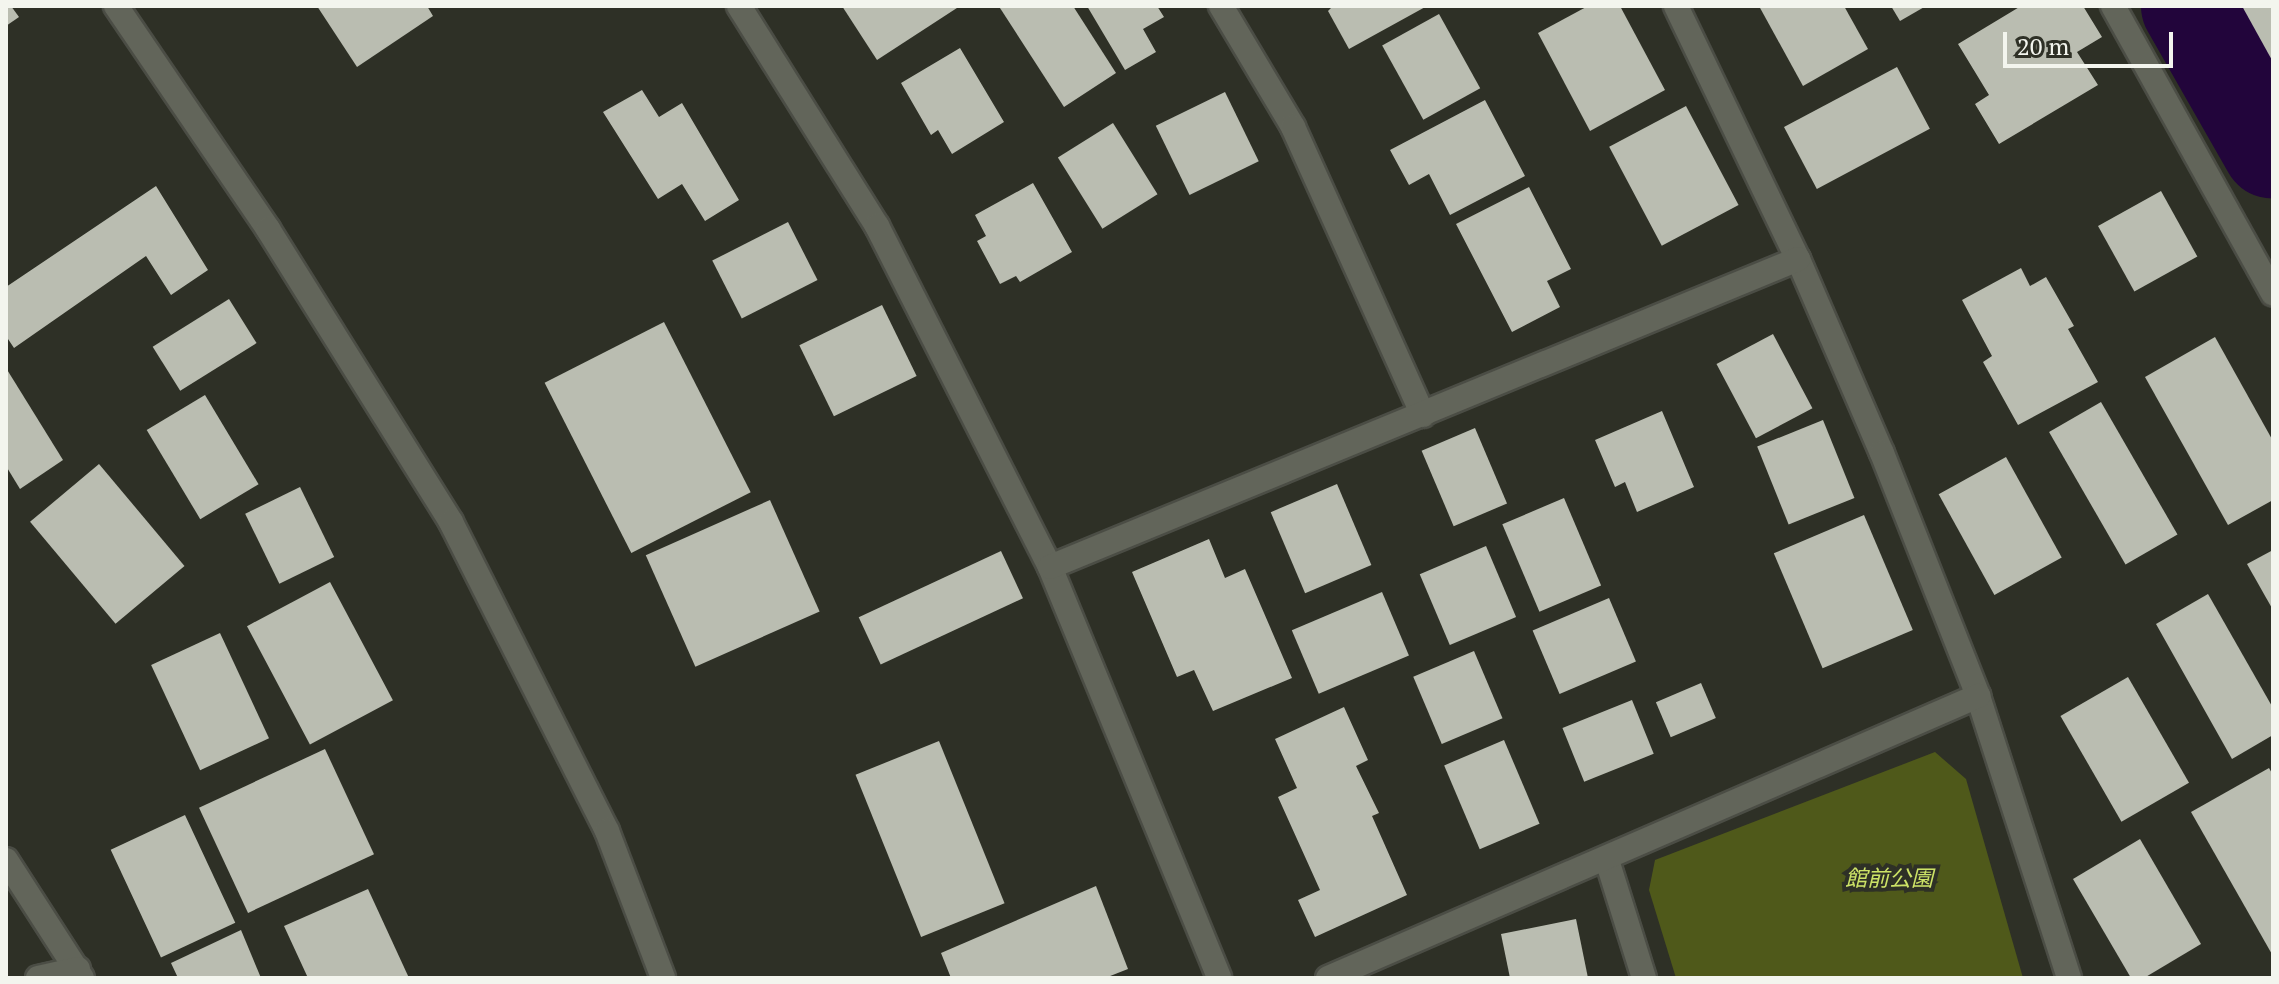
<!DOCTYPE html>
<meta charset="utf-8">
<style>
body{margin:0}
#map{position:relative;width:2279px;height:984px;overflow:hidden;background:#2e3026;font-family:"PT Serif","Noto Sans JP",serif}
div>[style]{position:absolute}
.green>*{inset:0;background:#4f591a}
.river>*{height:102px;margin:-51px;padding:0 51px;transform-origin:51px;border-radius:51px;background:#22053b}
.building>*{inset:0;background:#babdb1;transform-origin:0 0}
.roads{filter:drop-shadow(2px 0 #4b4d45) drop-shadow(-2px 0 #4b4d45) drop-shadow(0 2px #4b4d45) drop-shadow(0 -2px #4b4d45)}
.minor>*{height:24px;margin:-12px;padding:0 12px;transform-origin:12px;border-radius:12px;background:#62655a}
span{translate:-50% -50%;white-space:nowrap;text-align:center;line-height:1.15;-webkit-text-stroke:8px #2e3026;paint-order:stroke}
.park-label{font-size:22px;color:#cde367;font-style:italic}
.frame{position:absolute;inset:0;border:8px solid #f3f5ee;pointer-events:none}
.scale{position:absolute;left:2003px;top:32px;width:170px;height:36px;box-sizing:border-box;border:4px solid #f3f5ee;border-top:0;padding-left:10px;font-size:24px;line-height:28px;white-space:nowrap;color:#f3f5ee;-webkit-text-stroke:6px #2e3026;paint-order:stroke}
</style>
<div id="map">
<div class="green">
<i style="clip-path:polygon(1935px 752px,1966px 779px,2023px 978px,1676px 978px,1649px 890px,1655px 860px)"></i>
</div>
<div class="river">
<i style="left:2192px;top:6px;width:163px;rotate:60.3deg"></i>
</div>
<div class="building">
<i style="clip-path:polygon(6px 6px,11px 6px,19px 17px,6px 26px)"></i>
<i style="clip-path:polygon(317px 6px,427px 6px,433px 16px,357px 67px)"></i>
<i style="clip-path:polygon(842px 6px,960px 6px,877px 60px)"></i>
<i style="clip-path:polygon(1003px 6px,1073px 6px,1116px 73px,1064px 107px,1000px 8px)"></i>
<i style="clip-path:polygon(1087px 6px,1157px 6px,1164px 17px,1143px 29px,1156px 52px,1125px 70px)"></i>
<i style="clip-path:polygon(1333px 6px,1427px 6px,1349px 49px,1328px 11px)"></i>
<i style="clip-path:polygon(1588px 6px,1620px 6px,1665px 90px,1590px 131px,1538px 33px)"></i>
<i style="clip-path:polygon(1759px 6px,1844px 6px,1868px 49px,1803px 86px)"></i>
<i style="clip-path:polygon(1891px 6px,1926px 6px,1900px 21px)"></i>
<i style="clip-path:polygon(2021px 6px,2083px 6px,2102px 37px,2077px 52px,2098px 85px,1999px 144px,1975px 104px,1989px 95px,1958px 44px)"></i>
<i style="clip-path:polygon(2242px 6px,2273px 6px,2273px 62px)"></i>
<i style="left:1439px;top:14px;width:85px;height:65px;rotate:61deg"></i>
<i style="clip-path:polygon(960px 48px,1004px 122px,952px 154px,938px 130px,931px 135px,901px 83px)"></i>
<i style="left:1897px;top:67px;width:70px;height:128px;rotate:62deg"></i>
<i style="clip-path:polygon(642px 90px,659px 117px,682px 103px,739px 200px,705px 221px,682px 184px,658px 199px,603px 112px)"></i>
<i style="left:1225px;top:92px;width:77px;height:77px;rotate:64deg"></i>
<i style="clip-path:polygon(1485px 100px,1525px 176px,1450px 215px,1429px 174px,1409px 185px,1390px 150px)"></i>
<i style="left:1686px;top:106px;width:112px;height:87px;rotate:62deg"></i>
<i style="left:1113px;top:123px;width:84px;height:65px;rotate:58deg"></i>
<i style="clip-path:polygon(1033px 183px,1072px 252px,1020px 282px,1016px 276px,1000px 284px,977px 241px,986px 236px,975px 215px)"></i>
<i style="clip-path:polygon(156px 186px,208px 270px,171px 295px,146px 256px,14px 348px,6px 336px,6px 287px)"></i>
<i style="clip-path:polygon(1529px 187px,1571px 269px,1547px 281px,1560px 307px,1512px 332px,1456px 224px)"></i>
<i style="left:2161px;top:191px;width:75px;height:72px;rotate:61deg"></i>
<i style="left:788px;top:222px;width:65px;height:85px;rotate:63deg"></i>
<i style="clip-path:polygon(2021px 268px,2030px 286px,2046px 277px,2074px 326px,2068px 329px,2098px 382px,2018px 425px,1983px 362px,1992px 356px,1962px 300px)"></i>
<i style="left:229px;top:299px;width:52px;height:90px;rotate:58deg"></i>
<i style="left:882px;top:305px;width:79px;height:92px;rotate:64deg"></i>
<i style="left:664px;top:322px;width:191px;height:134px;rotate:63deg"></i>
<i style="left:1773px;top:334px;width:84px;height:64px;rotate:62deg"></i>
<i style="clip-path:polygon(2215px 337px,2273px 441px,2273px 500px,2228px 525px,2145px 377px)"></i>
<i style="clip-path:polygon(6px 368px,63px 460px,20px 489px,6px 466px)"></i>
<i style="left:205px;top:395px;width:104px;height:68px;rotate:59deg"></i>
<i style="left:2101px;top:402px;width:153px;height:60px;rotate:60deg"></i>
<i style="clip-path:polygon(1662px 411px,1694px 487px,1637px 512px,1625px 482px,1615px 487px,1595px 440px)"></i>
<i style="left:1823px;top:420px;width:84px;height:71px;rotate:68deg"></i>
<i style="left:1475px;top:428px;width:82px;height:58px;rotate:67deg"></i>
<i style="left:2006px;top:457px;width:115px;height:77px;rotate:61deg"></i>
<i style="left:99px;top:464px;width:133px;height:90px;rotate:50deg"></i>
<i style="left:1337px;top:484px;width:88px;height:72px;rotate:67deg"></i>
<i style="left:300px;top:487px;width:78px;height:61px;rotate:64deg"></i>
<i style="left:1564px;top:498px;width:95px;height:67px;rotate:67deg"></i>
<i style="left:770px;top:500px;width:122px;height:136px;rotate:66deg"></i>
<i style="left:1864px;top:515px;width:125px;height:98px;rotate:67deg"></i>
<i style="clip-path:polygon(1209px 539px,1225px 578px,1245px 569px,1292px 678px,1213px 711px,1194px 670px,1177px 677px,1132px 572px)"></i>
<i style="left:1486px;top:546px;width:77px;height:72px;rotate:67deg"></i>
<i style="clip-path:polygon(2273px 550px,2273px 610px,2247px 564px)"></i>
<i style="left:1001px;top:551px;width:52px;height:157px;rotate:65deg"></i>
<i style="left:330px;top:582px;width:134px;height:94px;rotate:62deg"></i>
<i style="left:1382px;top:592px;width:69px;height:98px;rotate:67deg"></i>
<i style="clip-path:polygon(2208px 594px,2273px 708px,2273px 735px,2232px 759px,2156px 624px)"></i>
<i style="left:1609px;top:598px;width:69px;height:83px;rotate:67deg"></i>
<i style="left:220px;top:633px;width:116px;height:76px;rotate:65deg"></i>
<i style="left:1474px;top:651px;width:73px;height:66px;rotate:67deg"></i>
<i style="left:2128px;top:677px;width:122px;height:78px;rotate:60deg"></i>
<i style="left:1701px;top:683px;width:38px;height:49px;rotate:67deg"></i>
<i style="left:1632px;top:700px;width:58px;height:75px;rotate:68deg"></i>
<i style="clip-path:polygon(1344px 707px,1368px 760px,1356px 766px,1379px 813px,1372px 816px,1407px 895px,1315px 937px,1298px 900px,1320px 890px,1278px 797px,1297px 788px,1275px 739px)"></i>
<i style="left:1504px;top:740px;width:91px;height:65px;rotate:67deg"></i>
<i style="left:939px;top:741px;width:175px;height:90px;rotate:68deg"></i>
<i style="left:325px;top:749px;width:116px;height:139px;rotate:65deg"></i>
<i style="clip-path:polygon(2269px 768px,2273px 775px,2273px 956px,2191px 812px)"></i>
<i style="left:185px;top:815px;width:119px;height:82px;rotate:65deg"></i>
<i style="clip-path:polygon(2140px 839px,2201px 944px,2144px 978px,2131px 978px,2073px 879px)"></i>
<i style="clip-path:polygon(1096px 886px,1128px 969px,1105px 978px,951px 978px,941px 953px)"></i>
<i style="clip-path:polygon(368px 889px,409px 978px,308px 978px,284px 926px)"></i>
<i style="clip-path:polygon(1576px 919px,1588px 978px,1510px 978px,1501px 934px)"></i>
<i style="clip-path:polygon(241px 930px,261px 978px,178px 978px,171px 963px)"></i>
</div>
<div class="roads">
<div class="minor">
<i style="left:116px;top:6px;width:270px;rotate:55.7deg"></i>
<i style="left:268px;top:229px;width:345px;rotate:58deg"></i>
<i style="left:451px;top:522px;width:346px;rotate:63.2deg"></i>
<i style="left:607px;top:831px;width:157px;rotate:69.1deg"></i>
<i style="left:739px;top:6px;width:260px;rotate:57.9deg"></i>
<i style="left:877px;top:226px;width:382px;rotate:63.1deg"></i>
<i style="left:1050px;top:567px;width:444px;rotate:67.6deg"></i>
<i style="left:1221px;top:6px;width:141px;rotate:59.2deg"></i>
<i style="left:1293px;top:127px;width:316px;rotate:65.7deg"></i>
<i style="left:1676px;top:6px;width:281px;rotate:64.3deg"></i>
<i style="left:1798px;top:259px;width:211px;rotate:66.6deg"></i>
<i style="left:1882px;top:453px;width:261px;rotate:68.4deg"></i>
<i style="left:1978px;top:696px;width:296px;rotate:72.1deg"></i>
<i style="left:2113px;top:6px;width:329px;rotate:60.9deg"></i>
<i style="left:1050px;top:567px;width:809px;rotate:-22.38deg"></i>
<i style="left:6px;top:860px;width:140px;rotate:57.2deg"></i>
<i style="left:1607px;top:860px;width:124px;rotate:72.6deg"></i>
<i style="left:38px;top:978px;width:41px;rotate:-12.7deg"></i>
<i style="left:1328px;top:978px;width:709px;rotate:-23.45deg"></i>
</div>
</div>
<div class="park-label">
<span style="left:1889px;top:878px">館前公園</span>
</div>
<div class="frame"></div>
<div class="scale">20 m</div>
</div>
